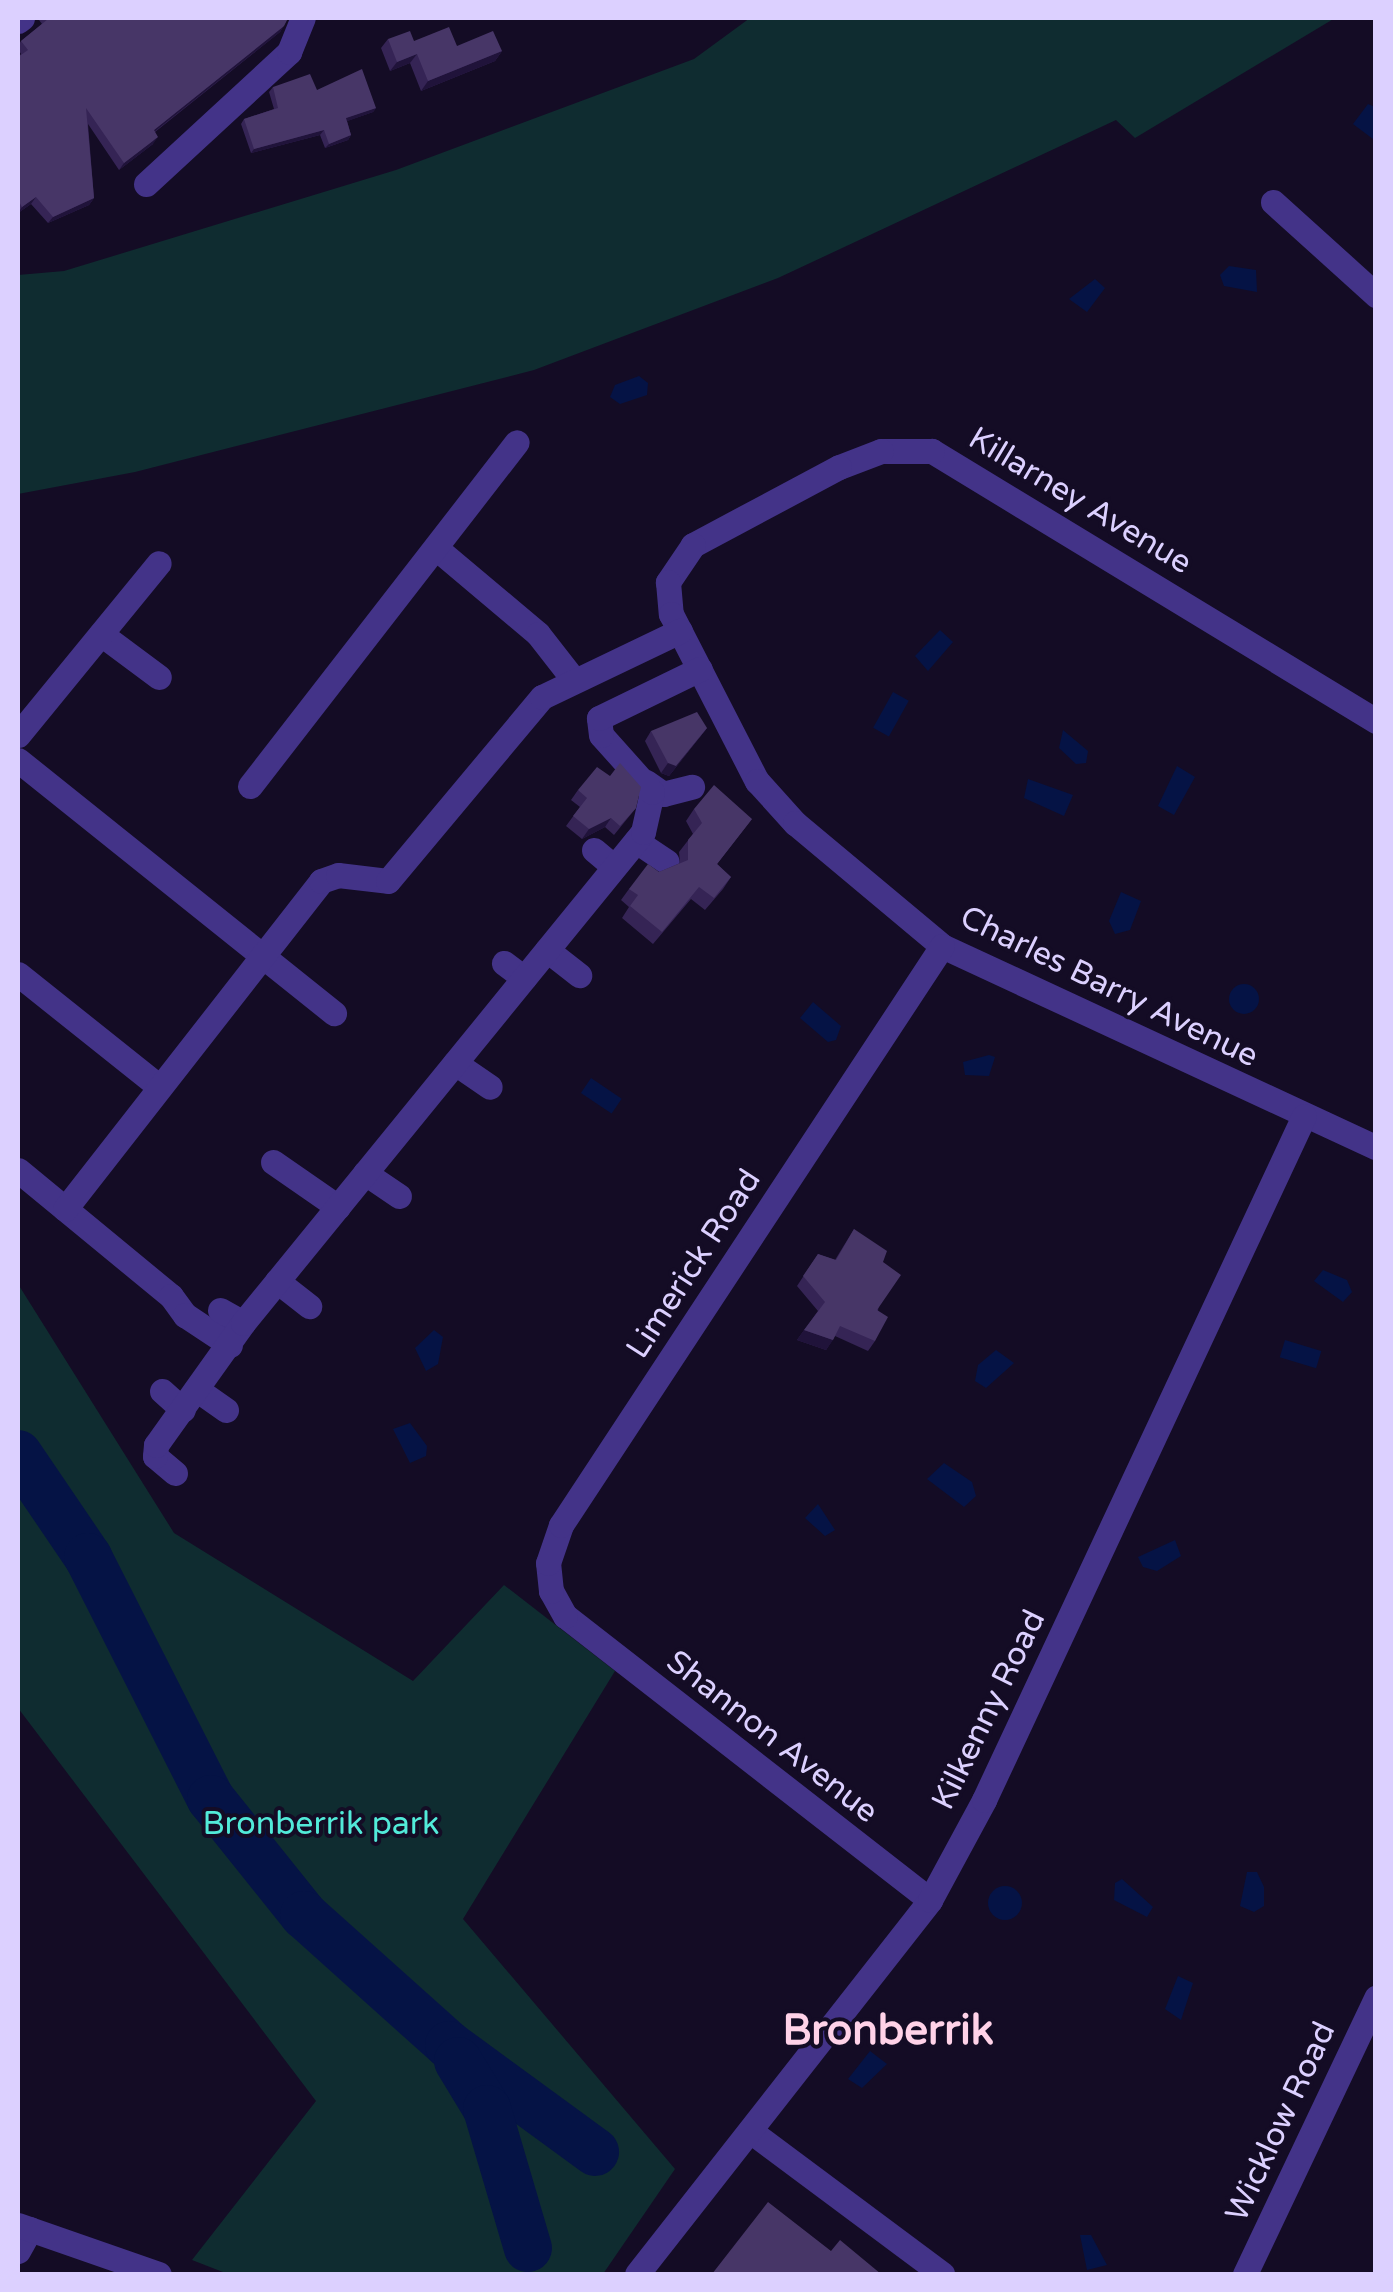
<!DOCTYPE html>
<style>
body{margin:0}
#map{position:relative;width:1393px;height:2292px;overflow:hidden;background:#140c25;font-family:"Varela Round",sans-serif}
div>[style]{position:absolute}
.green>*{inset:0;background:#0f2c30}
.water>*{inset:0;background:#051345;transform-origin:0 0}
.round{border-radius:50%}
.river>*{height:48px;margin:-24px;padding:0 24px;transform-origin:24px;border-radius:24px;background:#051345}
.minor>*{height:25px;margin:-12.5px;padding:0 12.5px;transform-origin:12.5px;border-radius:12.5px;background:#433388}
.tertiary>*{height:25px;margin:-12.5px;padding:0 12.5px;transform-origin:12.5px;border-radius:12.5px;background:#433388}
.wall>*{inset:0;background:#352455}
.shaded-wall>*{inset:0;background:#20133a}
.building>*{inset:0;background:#473667}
span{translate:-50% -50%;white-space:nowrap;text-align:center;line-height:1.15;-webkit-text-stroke:8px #140c25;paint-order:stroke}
.street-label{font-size:32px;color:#dcd0ff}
.park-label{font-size:32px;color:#52ead9}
.district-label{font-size:42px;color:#ffd2e8;font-weight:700}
.frame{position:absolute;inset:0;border:20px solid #dcd0ff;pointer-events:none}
</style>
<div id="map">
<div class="green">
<i style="clip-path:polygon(750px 18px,1335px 18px,1135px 138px,1116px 120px,778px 278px,534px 370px,135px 472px,18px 494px,18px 275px,64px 271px,396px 170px,694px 59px)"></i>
<i style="clip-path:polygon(18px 1284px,174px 1533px,413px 1681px,504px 1585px,615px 1671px,463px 1919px,675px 2169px,603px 2274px,228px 2274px,192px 2260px,316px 2101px,18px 1708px)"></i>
</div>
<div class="water">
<i style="clip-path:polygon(1368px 104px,1375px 107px,1373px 139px,1353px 124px)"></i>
<i style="clip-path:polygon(1229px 266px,1256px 270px,1257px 292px,1224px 286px,1220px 275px)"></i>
<i style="clip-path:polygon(1095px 279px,1105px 288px,1087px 312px,1069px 299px)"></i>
<i style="clip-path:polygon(639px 376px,648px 383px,647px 395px,620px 404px,610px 397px,615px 385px)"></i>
<i style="clip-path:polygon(940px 630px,953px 642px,928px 671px,915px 656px)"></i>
<i style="left:893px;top:692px;width:18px;height:41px;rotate:29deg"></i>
<i style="clip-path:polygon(1063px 730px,1088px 751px,1086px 763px,1076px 764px,1059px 748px)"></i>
<i style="clip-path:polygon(1177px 766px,1195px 777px,1174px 815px,1158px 806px)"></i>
<i style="clip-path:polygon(1028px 779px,1073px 795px,1064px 816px,1024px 798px)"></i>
<i style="clip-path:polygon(1121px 892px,1141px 901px,1130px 930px,1115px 934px,1109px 921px)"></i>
<i class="round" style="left:1229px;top:984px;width:30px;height:30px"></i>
<i style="clip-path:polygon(813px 1002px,841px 1026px,836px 1040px,828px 1042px,800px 1018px)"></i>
<i style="clip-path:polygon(989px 1055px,995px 1057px,989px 1076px,965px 1075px,963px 1062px)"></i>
<i style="left:591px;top:1078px;width:37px;height:18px;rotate:34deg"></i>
<i style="clip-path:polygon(1323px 1270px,1347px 1280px,1352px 1292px,1343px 1302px,1314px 1281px)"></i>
<i style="clip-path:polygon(434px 1330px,443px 1337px,438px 1364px,426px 1371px,415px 1348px)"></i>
<i style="left:1285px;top:1340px;width:38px;height:18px;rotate:17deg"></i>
<i style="clip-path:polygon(996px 1350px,1014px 1363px,986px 1388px,975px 1381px,978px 1365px)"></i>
<i style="clip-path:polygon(410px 1423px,427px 1446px,426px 1456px,410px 1463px,393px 1429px)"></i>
<i style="clip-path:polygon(944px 1463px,972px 1482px,976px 1496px,964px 1507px,927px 1479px)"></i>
<i style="clip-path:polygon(818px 1504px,835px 1530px,825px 1536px,805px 1518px)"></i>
<i style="clip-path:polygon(1175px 1540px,1181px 1556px,1157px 1571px,1143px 1567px,1138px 1557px)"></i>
<i style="clip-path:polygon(1247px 1872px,1257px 1872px,1264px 1887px,1264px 1906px,1254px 1912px,1240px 1906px)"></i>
<i style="clip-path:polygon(1122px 1879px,1153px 1907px,1147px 1917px,1114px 1900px,1115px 1883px)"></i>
<i class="round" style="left:988px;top:1886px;width:34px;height:34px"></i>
<i style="clip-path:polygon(1178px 1976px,1193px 1983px,1181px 2020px,1165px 2009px)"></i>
<i style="clip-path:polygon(870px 2051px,887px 2064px,862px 2088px,848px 2079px)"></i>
<i style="clip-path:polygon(1080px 2235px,1091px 2235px,1107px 2265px,1087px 2270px)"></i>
</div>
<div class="river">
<i style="left:18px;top:1454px;width:125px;rotate:55.8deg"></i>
<i style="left:88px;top:1557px;width:271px;rotate:63.1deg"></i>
<i style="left:211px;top:1799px;width:149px;rotate:51.3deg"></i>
<i style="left:304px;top:1915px;width:195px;rotate:41.9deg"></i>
<i style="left:449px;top:2045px;width:181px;rotate:36.2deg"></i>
<i style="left:458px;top:2061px;width:56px;rotate:58.9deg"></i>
<i style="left:487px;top:2109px;width:145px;rotate:73.6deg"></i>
</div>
<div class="minor">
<i style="left:18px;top:21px;width:5px;rotate:-37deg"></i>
<i style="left:146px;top:184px;width:195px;rotate:-42.7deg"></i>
<i style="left:289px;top:52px;width:37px;rotate:-68deg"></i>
<i style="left:1273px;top:202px;width:139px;rotate:42.1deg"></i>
<i style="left:436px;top:548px;width:133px;rotate:40.1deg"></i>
<i style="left:538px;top:634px;width:58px;rotate:52deg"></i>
<i style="left:101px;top:634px;width:72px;rotate:36.6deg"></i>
<i style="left:1376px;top:721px;width:520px;rotate:-148.7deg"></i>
<i style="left:932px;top:451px;width:51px;rotate:180deg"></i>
<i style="left:881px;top:451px;width:45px;rotate:159.1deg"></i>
<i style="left:839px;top:467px;width:166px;rotate:151.9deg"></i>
<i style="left:693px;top:545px;width:45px;rotate:124deg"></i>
<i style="left:668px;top:582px;width:32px;rotate:85deg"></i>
<i style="left:671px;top:614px;width:188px;rotate:62.8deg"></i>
<i style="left:757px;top:781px;width:57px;rotate:47.9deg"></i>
<i style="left:795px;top:823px;width:192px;rotate:39.9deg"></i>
<i style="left:942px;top:946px;width:478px;rotate:24.9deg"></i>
<i style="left:18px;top:735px;width:222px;rotate:-50.7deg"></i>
<i style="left:18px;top:760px;width:405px;rotate:38.7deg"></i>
<i style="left:646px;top:782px;width:21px;rotate:35deg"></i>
<i style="left:663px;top:794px;width:30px;rotate:-14deg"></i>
<i style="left:250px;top:786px;width:435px;rotate:-52.2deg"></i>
<i style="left:636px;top:841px;width:37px;rotate:34deg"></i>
<i style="left:594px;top:850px;width:26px;rotate:40deg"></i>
<i style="left:547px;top:950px;width:41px;rotate:38deg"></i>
<i style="left:504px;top:963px;width:25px;rotate:37deg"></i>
<i style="left:18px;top:974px;width:178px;rotate:38.6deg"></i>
<i style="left:455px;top:1063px;width:42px;rotate:34.4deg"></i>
<i style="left:273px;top:1162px;width:79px;rotate:34.7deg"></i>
<i style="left:18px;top:1170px;width:198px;rotate:39.5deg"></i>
<i style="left:171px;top:1296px;width:24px;rotate:54deg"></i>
<i style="left:185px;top:1315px;width:54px;rotate:33.7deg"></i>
<i style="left:365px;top:1173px;width:41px;rotate:34.1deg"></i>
<i style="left:65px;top:1209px;width:416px;rotate:-52deg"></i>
<i style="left:321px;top:881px;width:18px;rotate:-19deg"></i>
<i style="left:338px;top:875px;width:50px;rotate:6.8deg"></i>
<i style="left:388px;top:881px;width:240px;rotate:-50.1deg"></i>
<i style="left:542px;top:697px;width:153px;rotate:-25.6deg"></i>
<i style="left:277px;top:1281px;width:41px;rotate:38deg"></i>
<i style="left:220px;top:1310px;width:26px;rotate:29deg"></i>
<i style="left:162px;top:1391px;width:28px;rotate:42deg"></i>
<i style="left:199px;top:1391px;width:33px;rotate:35deg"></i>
<i style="left:175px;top:1473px;width:26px;rotate:-140deg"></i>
<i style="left:155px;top:1456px;width:11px;rotate:-85deg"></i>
<i style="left:156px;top:1445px;width:150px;rotate:-54.5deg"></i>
<i style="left:243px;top:1323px;width:633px;rotate:-50.83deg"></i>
<i style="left:643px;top:832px;width:41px;rotate:-77.3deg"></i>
<i style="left:652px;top:792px;width:76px;rotate:-131.8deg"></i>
<i style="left:601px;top:735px;width:17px;rotate:-97deg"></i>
<i style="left:599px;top:718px;width:112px;rotate:-25.9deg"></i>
<i style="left:930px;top:1900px;width:462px;rotate:-142.1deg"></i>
<i style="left:565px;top:1616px;width:29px;rotate:-119deg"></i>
<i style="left:551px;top:1591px;width:28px;rotate:-96deg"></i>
<i style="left:548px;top:1563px;width:40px;rotate:-71.1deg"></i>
<i style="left:561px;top:1525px;width:693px;rotate:-56.65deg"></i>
<i style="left:753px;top:2133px;width:236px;rotate:36.7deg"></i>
<i style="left:18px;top:2251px;width:25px;rotate:-61deg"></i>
<i style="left:637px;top:2274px;width:475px;rotate:-51.9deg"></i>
<i style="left:930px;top:1900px;width:114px;rotate:-61.6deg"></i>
<i style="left:984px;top:1800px;width:755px;rotate:-64.93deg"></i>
<i style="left:1245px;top:2274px;width:306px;rotate:-64.6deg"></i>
</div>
<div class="tertiary">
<i style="left:18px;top:2225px;width:149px;rotate:19.2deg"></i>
</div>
<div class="wall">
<i style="clip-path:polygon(41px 18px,288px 18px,280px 32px,155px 132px,153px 144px,119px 170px,88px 124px,94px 198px,89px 205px,48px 223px,31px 204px,18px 213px,18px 57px,21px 54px,18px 49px,18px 46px,21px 41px,42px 24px,39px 20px)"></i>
<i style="clip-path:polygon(388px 39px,414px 41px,502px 51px,495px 61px,421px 91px,410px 63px,390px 71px,381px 48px)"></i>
<i style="clip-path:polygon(273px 87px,317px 90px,376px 108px,373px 112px,347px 121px,351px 135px,348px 140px,325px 148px,320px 135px,251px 153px,241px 124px,244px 119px,274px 109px,269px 92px)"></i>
<i style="clip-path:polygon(707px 728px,669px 776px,661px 773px,645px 741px,651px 731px)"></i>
<i style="clip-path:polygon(578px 790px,636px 808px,614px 835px,605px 827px,582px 839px,566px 826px,580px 807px,571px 800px)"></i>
<i style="clip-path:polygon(694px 809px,752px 819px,717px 864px,731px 877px,723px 889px,705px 910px,691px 899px,653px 944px,622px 918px,629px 907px,621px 900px,629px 889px,659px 872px,680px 863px,679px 852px,693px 834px,686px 821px)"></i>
<i style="clip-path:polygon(854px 1229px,883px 1262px,875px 1341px,868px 1351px,835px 1336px,826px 1350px,797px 1340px,818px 1311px,797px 1286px,818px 1254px,835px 1260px)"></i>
</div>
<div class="shaded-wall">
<i style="clip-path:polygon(284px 26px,280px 32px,149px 136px,154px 130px)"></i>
<i style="clip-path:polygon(502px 51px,495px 61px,421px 91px,428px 81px)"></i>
<i style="clip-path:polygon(417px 54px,410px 63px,390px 71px,397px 62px)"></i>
<i style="clip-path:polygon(376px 108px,373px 112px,342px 123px,346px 118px)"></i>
<i style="clip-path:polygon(324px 130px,320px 135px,251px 153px,254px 149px)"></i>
<i style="clip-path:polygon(351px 135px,348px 140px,325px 148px,329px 144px)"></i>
<i style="clip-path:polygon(158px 137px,153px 144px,119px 170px,124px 163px)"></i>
<i style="clip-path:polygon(36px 197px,31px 204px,18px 213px,22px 207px)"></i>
<i style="clip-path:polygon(94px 198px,89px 205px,48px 223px,53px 217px)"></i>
<i style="clip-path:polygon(707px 728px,669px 776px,661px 773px,668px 763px)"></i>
<i style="clip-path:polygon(611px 818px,605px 827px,582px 839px,589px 829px)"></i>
<i style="clip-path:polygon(804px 1330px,833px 1340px,826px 1350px,797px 1340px)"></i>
</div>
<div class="building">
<i style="clip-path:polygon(47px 18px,288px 18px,284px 26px,154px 130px,158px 137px,124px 163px,86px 108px,94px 198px,53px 217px,36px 197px,22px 207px,18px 200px,18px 57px,28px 50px,21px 41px,48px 19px)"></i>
<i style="clip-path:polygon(449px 27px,457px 46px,493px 31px,502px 51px,428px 81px,417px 54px,397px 62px,388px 39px,410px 31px,414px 41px)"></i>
<i style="clip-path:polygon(362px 69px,376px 108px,346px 118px,351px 135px,329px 144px,324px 130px,254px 149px,244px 119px,278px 108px,273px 87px,310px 74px,317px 90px)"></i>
<i style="clip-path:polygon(697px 712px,707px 728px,676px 766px,668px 763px,651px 731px)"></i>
<i style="clip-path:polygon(620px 763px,641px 787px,636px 808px,620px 826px,611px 818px,589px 829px,573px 816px,587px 798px,578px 790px,597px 767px,610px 776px)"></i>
<i style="clip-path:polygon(714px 785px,752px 819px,717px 864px,731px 877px,722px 888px,714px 898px,699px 887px,662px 932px,630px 906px,638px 895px,629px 889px,648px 864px,659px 872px,688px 860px,688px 840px,702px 823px,694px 809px)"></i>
<i style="clip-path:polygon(854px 1229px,887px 1251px,883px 1262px,901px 1275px,877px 1310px,888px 1317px,875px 1341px,840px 1326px,833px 1340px,804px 1330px,825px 1302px,803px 1276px,818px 1254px,836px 1260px)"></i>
<i style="clip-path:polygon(768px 2202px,831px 2251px,840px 2240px,881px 2274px,712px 2274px)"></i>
</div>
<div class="street-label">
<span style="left:1080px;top:501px;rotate:31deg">Killarney Avenue</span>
<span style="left:1109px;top:987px;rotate:26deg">Charles Barry Avenue</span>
<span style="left:694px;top:1264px;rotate:-57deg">Limerick Road</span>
<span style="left:989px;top:1710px;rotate:-64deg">Kilkenny Road</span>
<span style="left:772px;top:1737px;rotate:38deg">Shannon Avenue</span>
<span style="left:1281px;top:2122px;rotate:-65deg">Wicklow Road</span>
</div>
<div class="park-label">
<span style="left:321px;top:1824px">Bronberrik park</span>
</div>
<div class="district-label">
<span style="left:888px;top:2031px">Bronberrik</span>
</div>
<div class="frame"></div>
</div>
